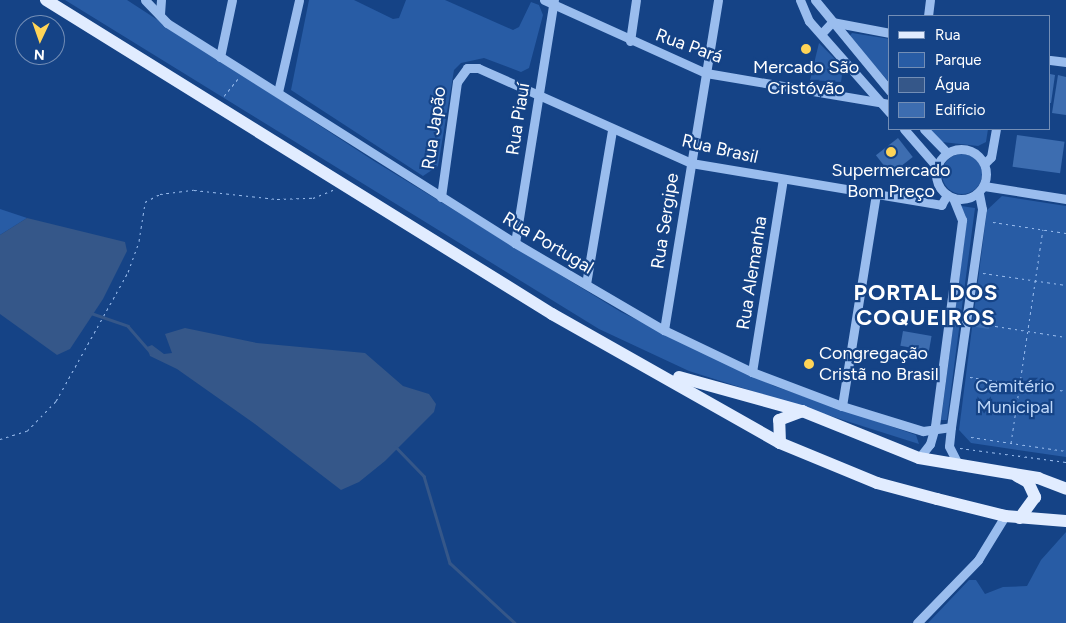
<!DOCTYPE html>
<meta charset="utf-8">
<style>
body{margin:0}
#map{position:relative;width:1066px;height:623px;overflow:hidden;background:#154386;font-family:Figtree,sans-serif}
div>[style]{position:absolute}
.green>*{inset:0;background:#285ca5}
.round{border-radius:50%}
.water>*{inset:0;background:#355789}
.stream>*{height:2.5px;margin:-1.25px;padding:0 1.25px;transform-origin:1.25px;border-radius:1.25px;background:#355789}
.building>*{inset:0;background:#3d6db0;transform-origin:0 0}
.path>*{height:1px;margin-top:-0.5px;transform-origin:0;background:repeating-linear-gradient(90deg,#9abdee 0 2.5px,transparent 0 6.5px)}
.minor>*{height:9px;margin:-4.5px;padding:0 4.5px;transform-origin:4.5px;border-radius:4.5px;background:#9abdee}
.minor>.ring{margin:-4.5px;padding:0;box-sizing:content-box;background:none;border:9px solid #9abdee;border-radius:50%}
.major>*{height:12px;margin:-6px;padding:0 6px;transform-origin:6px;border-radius:6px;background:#e1ecff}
.dots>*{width:14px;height:14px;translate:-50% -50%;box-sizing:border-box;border:2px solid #154386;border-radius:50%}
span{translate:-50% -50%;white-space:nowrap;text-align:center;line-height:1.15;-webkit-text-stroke:4.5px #154386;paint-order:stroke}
.street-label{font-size:18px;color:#fff}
.poi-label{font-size:18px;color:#fff}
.left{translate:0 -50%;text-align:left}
.park-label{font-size:18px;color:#c0d9fa}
.district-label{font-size:22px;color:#fff;font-weight:700;letter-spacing:1px}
.legend{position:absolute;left:888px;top:15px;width:162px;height:115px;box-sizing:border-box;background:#154386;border:1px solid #738eb6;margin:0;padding:6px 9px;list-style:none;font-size:15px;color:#fff}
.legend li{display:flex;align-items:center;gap:10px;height:25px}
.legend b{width:25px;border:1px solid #738eb6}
.north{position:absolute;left:15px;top:15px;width:50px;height:50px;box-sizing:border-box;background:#154386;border:1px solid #738eb6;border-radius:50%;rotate:183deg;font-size:14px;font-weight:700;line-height:20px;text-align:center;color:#fff}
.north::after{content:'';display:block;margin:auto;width:18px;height:22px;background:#ffd457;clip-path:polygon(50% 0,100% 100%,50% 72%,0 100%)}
</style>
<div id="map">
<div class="green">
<i style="clip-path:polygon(65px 0,127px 0,374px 161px,621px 312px,774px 386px,916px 435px,919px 444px,689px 371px,599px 329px)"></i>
<i style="clip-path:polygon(309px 0,354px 0,393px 19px,399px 18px,406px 0,445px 0,513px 30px,519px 27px,531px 2px,539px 5px,543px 15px,529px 68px,521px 72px,484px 58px,461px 63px,454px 70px,438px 166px,423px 176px,291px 90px)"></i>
<i style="clip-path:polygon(852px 33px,890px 39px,890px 83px,849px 37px)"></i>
<i style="clip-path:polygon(819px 43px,843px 67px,841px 82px,810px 80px)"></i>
<i style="clip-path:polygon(930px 129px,988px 129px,986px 142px,978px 146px,942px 142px)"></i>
<i class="round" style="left:942px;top:154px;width:40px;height:40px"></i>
<i style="clip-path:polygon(1002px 196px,1066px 206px,1066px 457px,971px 443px,959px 430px,987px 210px)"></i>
<i style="clip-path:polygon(961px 206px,975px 208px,947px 420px,941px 420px,967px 219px)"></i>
<i style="clip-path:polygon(0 209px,27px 218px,0 235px)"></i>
<i style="clip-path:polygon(1066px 532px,1066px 623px,928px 623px,969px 580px,976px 580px,985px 594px,1003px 587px,1027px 586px,1041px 560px)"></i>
</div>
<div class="water">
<i style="clip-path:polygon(27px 218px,125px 242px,127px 251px,103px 299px,70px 349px,57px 355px,0 314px,0 235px)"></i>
<i style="clip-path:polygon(185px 328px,257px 343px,365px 353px,403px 386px,429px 394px,436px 404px,434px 412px,385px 461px,359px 482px,341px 490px,255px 424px,177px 369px,150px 356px,147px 347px,152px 345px,164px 354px,172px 353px,165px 334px)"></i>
</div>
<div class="stream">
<i style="left:91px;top:313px;width:39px;rotate:19deg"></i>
<i style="left:128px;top:326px;width:35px;rotate:49deg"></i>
<i style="left:395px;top:446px;width:42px;rotate:46deg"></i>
<i style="left:424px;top:476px;width:91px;rotate:73.4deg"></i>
<i style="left:450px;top:563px;width:88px;rotate:42.7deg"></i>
</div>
<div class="building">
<i style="clip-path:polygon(801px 45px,812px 47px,812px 52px,800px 51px)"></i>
<i style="clip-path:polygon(1050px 74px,1055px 75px,1051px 103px,1050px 103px)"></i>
<i style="clip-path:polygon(1058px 75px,1066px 77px,1066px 115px,1052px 113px)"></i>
<i style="left:1017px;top:135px;width:48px;height:32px;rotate:8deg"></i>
<i style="left:898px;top:138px;width:24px;height:28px;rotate:52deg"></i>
<i style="left:977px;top:320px;width:13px;height:7px;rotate:9deg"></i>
<i style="left:903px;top:331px;width:29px;height:15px;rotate:10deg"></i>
</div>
<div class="path">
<i style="left:224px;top:96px;width:22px;rotate:-51deg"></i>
<i style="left:993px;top:222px;width:74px;rotate:8.6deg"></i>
<i style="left:983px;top:273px;width:84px;rotate:8.2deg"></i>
<i style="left:989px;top:325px;width:78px;rotate:8.9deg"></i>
<i style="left:970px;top:377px;width:97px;rotate:8.3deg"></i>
<i style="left:971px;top:437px;width:96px;rotate:8.4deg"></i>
<i style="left:0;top:439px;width:28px;rotate:-17deg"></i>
<i style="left:27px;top:431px;width:42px;rotate:-46deg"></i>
<i style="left:56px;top:401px;width:148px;rotate:-60.8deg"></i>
<i style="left:128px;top:272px;width:33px;rotate:-70deg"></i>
<i style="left:139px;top:241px;width:39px;rotate:-81deg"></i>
<i style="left:145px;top:202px;width:17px;rotate:-28deg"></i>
<i style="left:160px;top:194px;width:34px;rotate:-7deg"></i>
<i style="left:194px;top:190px;width:83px;rotate:6.2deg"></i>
<i style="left:277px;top:199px;width:36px;rotate:-2deg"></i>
<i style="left:313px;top:198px;width:22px;rotate:-22deg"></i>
<i style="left:1011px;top:443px;width:216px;rotate:-81.5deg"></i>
<i style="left:960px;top:448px;width:107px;rotate:7.5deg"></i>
</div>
<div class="minor">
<i style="left:145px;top:0;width:32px;rotate:46deg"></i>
<i style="left:167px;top:23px;width:412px;rotate:32.3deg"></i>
<i style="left:515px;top:243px;width:173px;rotate:30.3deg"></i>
<i style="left:664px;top:330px;width:98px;rotate:25.5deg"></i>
<i style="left:752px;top:372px;width:96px;rotate:20.7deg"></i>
<i style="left:842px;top:406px;width:85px;rotate:17.2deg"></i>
<i style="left:923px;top:431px;width:28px;rotate:-8deg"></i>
<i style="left:544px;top:0;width:178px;rotate:24.3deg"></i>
<i style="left:706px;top:73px;width:187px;rotate:9.6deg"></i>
<i style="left:800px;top:0;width:23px;rotate:67deg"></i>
<i style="left:809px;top:21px;width:123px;rotate:48.6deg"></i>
<i style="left:815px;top:0;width:118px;rotate:50.5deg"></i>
<i style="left:160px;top:14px;width:14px;rotate:-86deg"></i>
<i style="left:928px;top:16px;width:16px;rotate:-83deg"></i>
<i style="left:821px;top:34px;width:16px;rotate:-47deg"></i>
<i style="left:832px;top:22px;width:59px;rotate:10.7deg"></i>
<i style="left:630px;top:41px;width:41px;rotate:-81.7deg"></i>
<i style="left:220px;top:57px;width:58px;rotate:-78.1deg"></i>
<i style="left:1050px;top:60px;width:16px;rotate:7deg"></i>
<i style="left:278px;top:92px;width:94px;rotate:-77.1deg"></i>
<i style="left:904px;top:129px;width:50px;rotate:49deg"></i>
<i style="left:924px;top:129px;width:33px;rotate:46deg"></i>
<i class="ring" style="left:936px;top:149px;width:41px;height:41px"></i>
<i style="left:985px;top:163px;width:8px;rotate:-45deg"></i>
<i style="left:991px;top:157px;width:28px;rotate:-80deg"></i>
<i style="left:984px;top:186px;width:83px;rotate:9deg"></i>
<i style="left:441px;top:197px;width:116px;rotate:-82.1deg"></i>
<i style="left:457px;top:82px;width:17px;rotate:-54deg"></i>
<i style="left:467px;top:68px;width:11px"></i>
<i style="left:478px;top:68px;width:233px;rotate:24deg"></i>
<i style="left:691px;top:163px;width:254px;rotate:9.5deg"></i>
<i style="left:941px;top:205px;width:12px;rotate:-59deg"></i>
<i style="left:515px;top:243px;width:246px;rotate:-80.9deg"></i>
<i style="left:586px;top:284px;width:155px;rotate:-80.4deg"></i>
<i style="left:664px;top:330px;width:334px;rotate:-80.7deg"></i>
<i style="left:752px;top:372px;width:195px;rotate:-80.9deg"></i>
<i style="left:842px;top:406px;width:215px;rotate:-80.9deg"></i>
<i style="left:919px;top:458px;width:18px;rotate:-52deg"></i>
<i style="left:930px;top:444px;width:19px;rotate:-74deg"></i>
<i style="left:935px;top:426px;width:208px;rotate:-82.5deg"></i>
<i style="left:962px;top:220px;width:24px;rotate:-112deg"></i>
<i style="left:959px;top:466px;width:22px;rotate:-117deg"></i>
<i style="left:949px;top:446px;width:19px;rotate:-84deg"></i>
<i style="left:951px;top:427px;width:220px;rotate:-81.9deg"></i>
<i style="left:982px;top:209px;width:16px;rotate:-101deg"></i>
<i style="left:917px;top:623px;width:88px;rotate:-45.9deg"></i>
<i style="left:978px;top:560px;width:52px;rotate:-58.5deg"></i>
</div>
<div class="major">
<i style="left:46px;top:0;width:596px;rotate:31.82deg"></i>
<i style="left:552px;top:314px;width:262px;rotate:29.5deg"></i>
<i style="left:780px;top:443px;width:105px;rotate:22.4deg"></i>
<i style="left:877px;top:483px;width:62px;rotate:14.9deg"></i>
<i style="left:937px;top:499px;width:70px;rotate:14deg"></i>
<i style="left:1005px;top:516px;width:61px;rotate:4.7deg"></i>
<i style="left:679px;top:377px;width:128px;rotate:15.5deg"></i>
<i style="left:802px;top:411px;width:126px;rotate:21.9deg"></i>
<i style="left:919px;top:458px;width:121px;rotate:9.5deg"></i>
<i style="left:1038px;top:478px;width:30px;rotate:21deg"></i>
<i style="left:780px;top:443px;width:23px;rotate:-92deg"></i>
<i style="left:779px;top:420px;width:25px;rotate:-21deg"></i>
<i style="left:1017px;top:476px;width:13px;rotate:29deg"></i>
<i style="left:1028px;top:482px;width:17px;rotate:65deg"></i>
<i style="left:1035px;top:497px;width:26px;rotate:126deg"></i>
</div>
<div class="dots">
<i style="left:806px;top:49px;background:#ffd457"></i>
<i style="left:891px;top:152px;background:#ffd457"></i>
<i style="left:809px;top:364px;background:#ffd457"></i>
</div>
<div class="street-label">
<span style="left:689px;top:46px;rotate:20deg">Rua Pará</span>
<span style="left:518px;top:119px;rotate:-81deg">Rua Piauí</span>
<span style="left:434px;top:128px;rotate:-82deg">Rua Japão</span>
<span style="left:720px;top:149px;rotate:13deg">Rua Brasil</span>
<span style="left:665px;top:221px;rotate:-81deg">Rua Sergipe</span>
<span style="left:548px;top:243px;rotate:31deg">Rua Portugal</span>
<span style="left:752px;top:273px;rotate:-81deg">Rua Alemanha</span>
</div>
<div class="poi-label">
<span style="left:806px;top:78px">Mercado São<br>Cristóvão</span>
<span style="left:891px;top:181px">Supermercado<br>Bom Preço</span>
<span class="left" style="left:819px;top:364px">Congregação<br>Cristã no Brasil</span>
</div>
<div class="park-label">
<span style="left:1015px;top:397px">Cemitério<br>Municipal</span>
</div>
<div class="district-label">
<span style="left:926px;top:305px">PORTAL DOS<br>COQUEIROS</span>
</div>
<ul class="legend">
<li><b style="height:6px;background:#e1ecff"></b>Rua</li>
<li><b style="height:14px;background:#285ca5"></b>Parque</li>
<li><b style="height:14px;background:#355789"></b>Água</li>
<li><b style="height:14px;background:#3d6db0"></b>Edifício</li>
</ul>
<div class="north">N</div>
</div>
